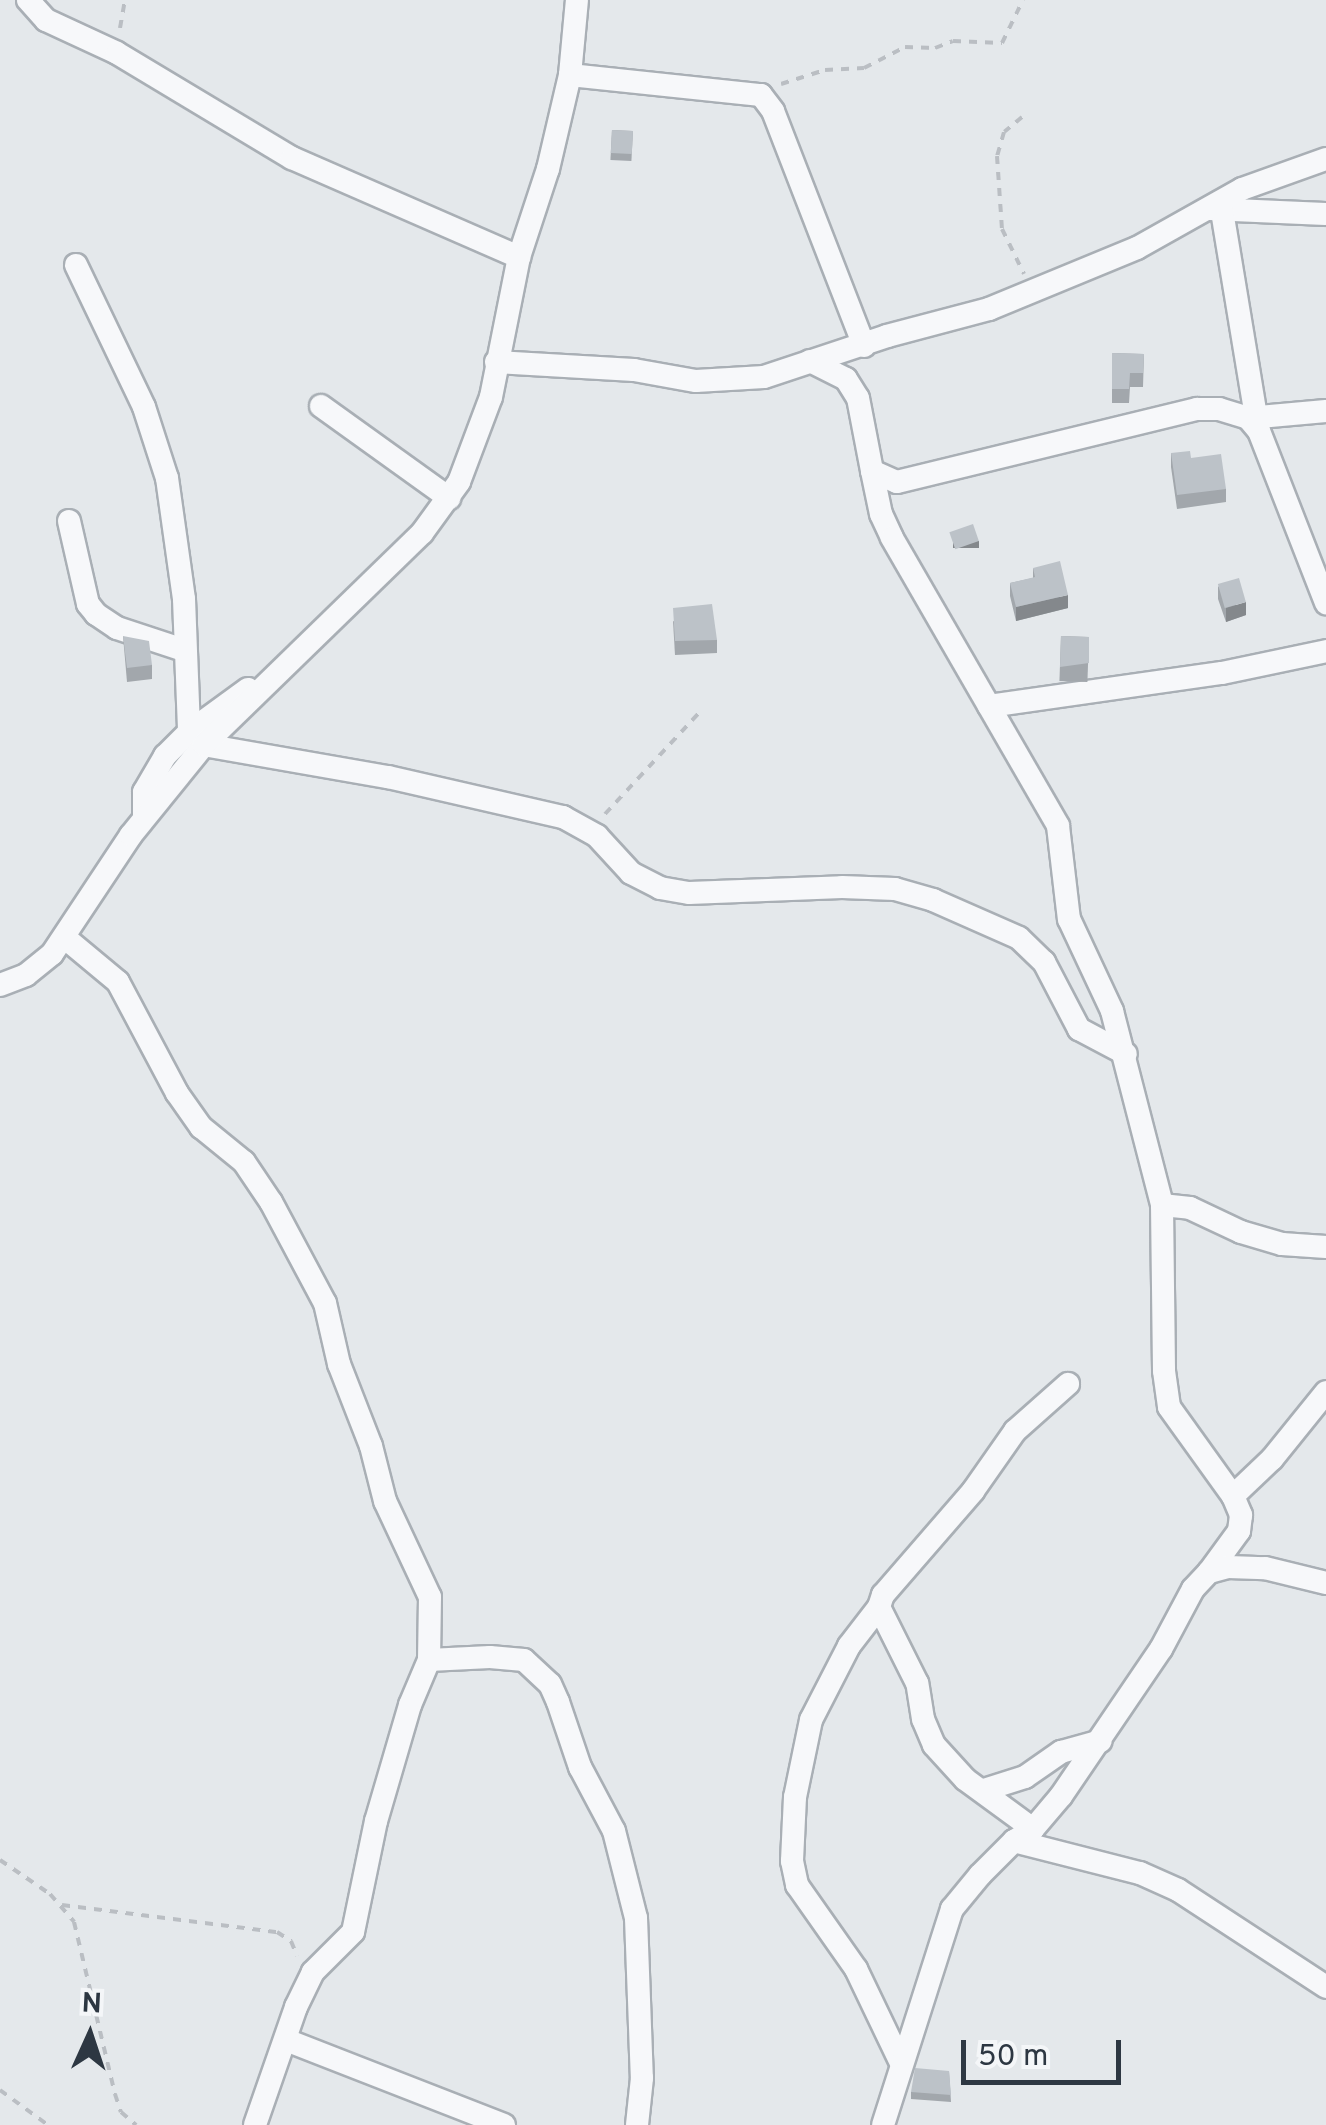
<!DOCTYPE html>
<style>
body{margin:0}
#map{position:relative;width:1326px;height:2125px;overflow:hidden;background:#e4e8eb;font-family:Overpass,sans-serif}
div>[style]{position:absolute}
.path>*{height:4px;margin-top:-2px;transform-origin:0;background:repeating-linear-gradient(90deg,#babec3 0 8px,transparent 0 16px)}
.roads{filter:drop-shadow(2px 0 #a9afb5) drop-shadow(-2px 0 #a9afb5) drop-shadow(0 2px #a9afb5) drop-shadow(0 -2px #a9afb5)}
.street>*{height:22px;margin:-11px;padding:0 11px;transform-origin:11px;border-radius:11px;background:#f7f8fa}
.wall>*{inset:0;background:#a2a7ac;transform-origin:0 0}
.shaded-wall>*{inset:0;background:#84888c;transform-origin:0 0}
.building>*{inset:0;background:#bcc2c8;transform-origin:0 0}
span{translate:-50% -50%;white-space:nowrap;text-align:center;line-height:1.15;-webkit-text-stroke:9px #f4f6f8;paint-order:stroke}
.north{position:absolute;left:40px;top:1985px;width:100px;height:100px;-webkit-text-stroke:8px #f4f6f8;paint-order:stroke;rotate:3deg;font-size:28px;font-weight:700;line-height:40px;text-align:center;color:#2d3742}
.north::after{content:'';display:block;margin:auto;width:35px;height:45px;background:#2d3742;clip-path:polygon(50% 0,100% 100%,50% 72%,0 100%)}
.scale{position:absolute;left:961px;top:2040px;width:160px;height:45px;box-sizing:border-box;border:5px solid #2d3742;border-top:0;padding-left:12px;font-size:30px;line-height:35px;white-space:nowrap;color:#2d3742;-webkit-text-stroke:8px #f4f6f8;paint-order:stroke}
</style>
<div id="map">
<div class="path">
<i style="left:120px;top:28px;width:28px;rotate:-80deg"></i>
<i style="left:781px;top:84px;width:46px;rotate:-17.7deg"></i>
<i style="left:825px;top:70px;width:39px;rotate:-3deg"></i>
<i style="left:864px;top:68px;width:46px;rotate:-27.1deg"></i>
<i style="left:905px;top:47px;width:30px;rotate:2deg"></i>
<i style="left:935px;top:48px;width:19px;rotate:-21deg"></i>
<i style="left:953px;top:41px;width:49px;rotate:2.3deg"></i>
<i style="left:1002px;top:43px;width:48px;rotate:-64deg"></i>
<i style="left:1022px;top:117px;width:23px;rotate:140deg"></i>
<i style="left:1004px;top:132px;width:25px;rotate:106deg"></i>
<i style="left:997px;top:156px;width:73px;rotate:86.1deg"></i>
<i style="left:1002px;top:229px;width:50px;rotate:63.9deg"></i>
<i style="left:605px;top:814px;width:137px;rotate:-47.1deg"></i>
<i style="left:0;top:1860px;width:60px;rotate:34.2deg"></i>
<i style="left:50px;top:1894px;width:37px;rotate:49deg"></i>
<i style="left:74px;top:1922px;width:177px;rotate:76.6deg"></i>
<i style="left:115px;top:2094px;width:19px;rotate:72deg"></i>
<i style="left:121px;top:2112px;width:20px;rotate:41deg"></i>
<i style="left:62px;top:1905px;width:217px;rotate:7.2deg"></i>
<i style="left:277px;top:1932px;width:17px;rotate:33deg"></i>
<i style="left:291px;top:1941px;width:16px;rotate:68deg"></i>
<i style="left:0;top:2090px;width:59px;rotate:36.1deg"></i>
</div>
<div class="roads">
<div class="street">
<i style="left:28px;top:0;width:27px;rotate:48deg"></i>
<i style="left:46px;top:20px;width:78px;rotate:24.9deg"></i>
<i style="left:117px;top:53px;width:204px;rotate:31deg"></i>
<i style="left:292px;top:158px;width:248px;rotate:23.6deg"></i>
<i style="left:570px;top:75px;width:192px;rotate:6deg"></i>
<i style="left:761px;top:95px;width:20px;rotate:53deg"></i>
<i style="left:773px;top:111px;width:252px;rotate:68.8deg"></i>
<i style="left:1210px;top:209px;width:116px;rotate:2.5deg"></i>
<i style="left:1222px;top:211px;width:209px;rotate:80.6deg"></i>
<i style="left:76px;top:265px;width:157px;rotate:64.4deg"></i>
<i style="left:144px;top:407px;width:75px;rotate:72.1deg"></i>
<i style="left:167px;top:478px;width:122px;rotate:82deg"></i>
<i style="left:184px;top:599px;width:133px;rotate:87.8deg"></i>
<i style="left:810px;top:361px;width:40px;rotate:26.6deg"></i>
<i style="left:846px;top:379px;width:22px;rotate:58deg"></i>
<i style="left:858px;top:398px;width:74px;rotate:79.1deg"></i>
<i style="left:872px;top:471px;width:27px;rotate:24deg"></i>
<i style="left:897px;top:482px;width:309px;rotate:-13.7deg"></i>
<i style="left:1197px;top:409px;width:22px"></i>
<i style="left:1219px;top:409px;width:30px;rotate:17deg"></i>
<i style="left:1248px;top:418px;width:17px;rotate:50deg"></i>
<i style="left:1259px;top:431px;width:185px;rotate:68.7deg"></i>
<i style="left:496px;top:362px;width:138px;rotate:3.3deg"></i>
<i style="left:634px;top:370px;width:63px;rotate:10.1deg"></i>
<i style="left:696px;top:381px;width:68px;rotate:-3.4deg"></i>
<i style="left:764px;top:377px;width:130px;rotate:-18.4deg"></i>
<i style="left:887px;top:336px;width:106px;rotate:-14.8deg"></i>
<i style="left:989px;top:309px;width:160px;rotate:-22.4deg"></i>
<i style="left:1137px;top:248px;width:120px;rotate:-29.3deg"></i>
<i style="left:1242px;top:189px;width:89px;rotate:-19.7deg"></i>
<i style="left:321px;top:406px;width:158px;rotate:35.7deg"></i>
<i style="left:1248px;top:418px;width:78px;rotate:-5.1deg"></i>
<i style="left:872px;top:471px;width:44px;rotate:78.2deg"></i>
<i style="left:881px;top:514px;width:26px;rotate:65deg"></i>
<i style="left:892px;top:538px;width:332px;rotate:60deg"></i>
<i style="left:1058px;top:826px;width:94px;rotate:83.3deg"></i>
<i style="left:1069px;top:919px;width:102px;rotate:64.9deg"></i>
<i style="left:1112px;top:1011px;width:200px;rotate:75.5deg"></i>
<i style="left:1162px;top:1205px;width:166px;rotate:89.3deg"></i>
<i style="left:1164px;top:1371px;width:36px;rotate:82deg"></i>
<i style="left:1169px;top:1407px;width:110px;rotate:54.3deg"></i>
<i style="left:1233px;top:1496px;width:21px;rotate:67deg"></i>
<i style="left:1241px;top:1515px;width:16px;rotate:97deg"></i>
<i style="left:1239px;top:1531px;width:51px;rotate:126.2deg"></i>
<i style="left:69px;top:521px;width:85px;rotate:77.1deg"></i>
<i style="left:88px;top:604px;width:13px;rotate:51deg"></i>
<i style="left:96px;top:614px;width:25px;rotate:34deg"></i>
<i style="left:117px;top:628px;width:71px;rotate:18.2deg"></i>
<i style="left:989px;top:706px;width:235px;rotate:-8.1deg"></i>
<i style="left:1222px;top:673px;width:106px;rotate:-11.9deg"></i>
<i style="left:204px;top:745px;width:187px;rotate:9.9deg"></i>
<i style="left:388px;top:777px;width:180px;rotate:12.9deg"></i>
<i style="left:563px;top:817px;width:39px;rotate:29deg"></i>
<i style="left:597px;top:836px;width:50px;rotate:47.4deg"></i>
<i style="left:631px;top:873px;width:33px;rotate:27deg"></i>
<i style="left:660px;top:888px;width:29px;rotate:10deg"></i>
<i style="left:689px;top:893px;width:153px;rotate:-2.2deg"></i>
<i style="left:842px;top:887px;width:53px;rotate:2.2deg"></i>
<i style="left:895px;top:889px;width:40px;rotate:16deg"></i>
<i style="left:933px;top:900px;width:94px;rotate:23.8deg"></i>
<i style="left:1019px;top:938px;width:35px;rotate:44deg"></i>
<i style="left:1044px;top:962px;width:76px;rotate:62.4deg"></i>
<i style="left:1079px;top:1029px;width:53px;rotate:28deg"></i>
<i style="left:144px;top:817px;width:25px;rotate:-90deg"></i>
<i style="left:144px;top:792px;width:42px;rotate:-59.7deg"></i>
<i style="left:165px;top:756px;width:34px;rotate:-45deg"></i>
<i style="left:189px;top:732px;width:73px;rotate:-36.1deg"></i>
<i style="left:64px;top:937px;width:70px;rotate:39.8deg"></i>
<i style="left:118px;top:982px;width:126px;rotate:62deg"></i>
<i style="left:177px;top:1093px;width:42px;rotate:54.8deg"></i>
<i style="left:201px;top:1127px;width:55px;rotate:39.1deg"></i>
<i style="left:244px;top:1162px;width:48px;rotate:56deg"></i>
<i style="left:271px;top:1202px;width:115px;rotate:61.9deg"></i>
<i style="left:325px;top:1303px;width:63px;rotate:77.1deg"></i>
<i style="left:339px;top:1364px;width:88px;rotate:68.7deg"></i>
<i style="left:371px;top:1446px;width:57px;rotate:75.7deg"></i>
<i style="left:385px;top:1501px;width:106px;rotate:64.9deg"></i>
<i style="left:430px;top:1597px;width:63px;rotate:90.9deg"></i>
<i style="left:429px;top:1660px;width:49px;rotate:112.9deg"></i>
<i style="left:410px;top:1705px;width:121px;rotate:106.3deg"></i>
<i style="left:376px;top:1821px;width:113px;rotate:101.7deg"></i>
<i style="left:353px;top:1932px;width:57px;rotate:135deg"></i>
<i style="left:313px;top:1972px;width:39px;rotate:116deg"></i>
<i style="left:296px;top:2007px;width:125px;rotate:109.2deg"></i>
<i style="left:0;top:985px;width:28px;rotate:-21deg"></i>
<i style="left:26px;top:975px;width:33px;rotate:-39deg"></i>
<i style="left:52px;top:954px;width:143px;rotate:-56.4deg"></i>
<i style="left:131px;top:835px;width:116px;rotate:-51deg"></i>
<i style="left:204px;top:745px;width:304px;rotate:-44.2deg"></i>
<i style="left:422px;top:533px;width:63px;rotate:-54deg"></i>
<i style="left:459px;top:482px;width:91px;rotate:-69.4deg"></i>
<i style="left:491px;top:397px;width:143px;rotate:-78.7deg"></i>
<i style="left:519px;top:257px;width:93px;rotate:-71.8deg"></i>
<i style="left:548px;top:169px;width:97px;rotate:-76.8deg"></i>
<i style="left:570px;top:75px;width:75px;rotate:-84.7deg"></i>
<i style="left:1162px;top:1205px;width:28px;rotate:6deg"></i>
<i style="left:1190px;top:1208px;width:56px;rotate:25.2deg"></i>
<i style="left:1241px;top:1232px;width:43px;rotate:16.3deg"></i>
<i style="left:1282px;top:1244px;width:44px;rotate:3.9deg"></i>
<i style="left:1233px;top:1496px;width:54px;rotate:-43.5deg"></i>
<i style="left:1272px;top:1459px;width:86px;rotate:-51.1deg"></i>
<i style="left:879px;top:1607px;width:49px;rotate:127.6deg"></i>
<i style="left:849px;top:1646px;width:83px;rotate:117.2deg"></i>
<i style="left:811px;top:1720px;width:79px;rotate:101.7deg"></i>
<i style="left:795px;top:1797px;width:64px;rotate:92.7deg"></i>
<i style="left:792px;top:1861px;width:25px;rotate:78deg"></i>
<i style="left:797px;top:1885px;width:103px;rotate:54.9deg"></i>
<i style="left:856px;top:1969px;width:102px;rotate:64.4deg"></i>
<i style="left:429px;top:1660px;width:61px;rotate:-2.8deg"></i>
<i style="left:490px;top:1657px;width:34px;rotate:5deg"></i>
<i style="left:524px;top:1660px;width:35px;rotate:43deg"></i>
<i style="left:550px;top:1684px;width:20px;rotate:66deg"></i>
<i style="left:558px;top:1702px;width:69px;rotate:71.3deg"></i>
<i style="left:580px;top:1767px;width:72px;rotate:62deg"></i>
<i style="left:614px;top:1831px;width:90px;rotate:75.8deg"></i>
<i style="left:636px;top:1918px;width:160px;rotate:87.9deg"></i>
<i style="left:642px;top:2078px;width:47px;rotate:96.1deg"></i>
<i style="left:984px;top:1790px;width:43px;rotate:-17.6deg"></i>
<i style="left:1025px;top:1777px;width:44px;rotate:-34.8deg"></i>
<i style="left:1061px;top:1752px;width:41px;rotate:-15.4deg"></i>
<i style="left:1033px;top:1829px;width:84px;rotate:-143.7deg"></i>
<i style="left:965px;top:1779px;width:46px;rotate:-132.4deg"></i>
<i style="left:934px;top:1745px;width:28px;rotate:-113deg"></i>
<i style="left:923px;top:1719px;width:36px;rotate:-99deg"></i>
<i style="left:917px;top:1683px;width:85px;rotate:-116.6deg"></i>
<i style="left:879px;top:1607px;width:13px;rotate:-72deg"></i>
<i style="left:883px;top:1595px;width:138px;rotate:-49.1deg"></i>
<i style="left:973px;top:1491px;width:73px;rotate:-55deg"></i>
<i style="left:1015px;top:1431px;width:71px;rotate:-41.6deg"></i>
<i style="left:1014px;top:1841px;width:130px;rotate:14.3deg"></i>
<i style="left:1140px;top:1873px;width:42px;rotate:24.1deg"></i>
<i style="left:1178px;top:1890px;width:177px;rotate:33.2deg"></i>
<i style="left:286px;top:2040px;width:234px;rotate:21.3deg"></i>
<i style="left:883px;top:2125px;width:227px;rotate:-72.3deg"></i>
<i style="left:952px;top:1909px;width:44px;rotate:-50.5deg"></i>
<i style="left:980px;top:1875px;width:48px;rotate:-45deg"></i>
<i style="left:1014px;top:1841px;width:22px;rotate:-32deg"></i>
<i style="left:1033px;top:1829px;width:43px;rotate:-49.7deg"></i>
<i style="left:1061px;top:1796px;width:178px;rotate:-55.8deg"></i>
<i style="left:1161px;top:1649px;width:68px;rotate:-61.9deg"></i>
<i style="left:1193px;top:1589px;width:23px;rotate:-47deg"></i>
<i style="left:1209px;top:1572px;width:20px;rotate:-15deg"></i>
<i style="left:1228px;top:1567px;width:37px;rotate:2deg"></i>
<i style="left:1265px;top:1568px;width:63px;rotate:13.8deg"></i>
</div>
</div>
<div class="wall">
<i style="left:612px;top:130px;width:21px;height:30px;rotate:3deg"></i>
<i style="clip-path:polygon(1112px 353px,1144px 354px,1143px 387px,1130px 387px,1129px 403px,1112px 403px)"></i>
<i style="clip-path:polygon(1171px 453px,1191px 458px,1226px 489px,1226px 502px,1177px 509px,1171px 467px)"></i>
<i style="clip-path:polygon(1033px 568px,1068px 608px,1016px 621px,1010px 596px,1010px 583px,1033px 578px)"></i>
<i style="clip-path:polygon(1218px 586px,1246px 615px,1226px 622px,1218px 599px)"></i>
<i style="clip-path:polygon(673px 621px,717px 640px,717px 653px,675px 655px)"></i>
<i style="clip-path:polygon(123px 636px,152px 665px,152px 679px,127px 682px)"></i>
<i style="left:1061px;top:636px;width:28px;height:45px;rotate:2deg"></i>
<i style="clip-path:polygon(949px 2071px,951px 2102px,911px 2099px,911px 2092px)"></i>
</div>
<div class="shaded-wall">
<i style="left:979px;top:541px;width:7px;height:26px;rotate:90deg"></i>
<i style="clip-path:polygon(1068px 595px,1068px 608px,1016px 621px,1016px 607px)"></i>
<i style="clip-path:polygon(1246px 602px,1246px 615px,1226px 622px,1226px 608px)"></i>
</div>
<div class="building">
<i style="left:612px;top:130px;width:21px;height:23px;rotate:3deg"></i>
<i style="clip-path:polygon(1112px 353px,1144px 354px,1143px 373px,1130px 373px,1129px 389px,1112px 389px)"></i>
<i style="clip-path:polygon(1190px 451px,1191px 458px,1221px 454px,1226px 489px,1177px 495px,1171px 453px)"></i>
<i style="left:973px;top:524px;width:18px;height:25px;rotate:71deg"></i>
<i style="clip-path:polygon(1060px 561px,1068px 595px,1016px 607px,1010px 583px,1035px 577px,1033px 568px)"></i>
<i style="left:1239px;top:578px;width:25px;height:22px;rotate:74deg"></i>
<i style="clip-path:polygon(712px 604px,717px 640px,675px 641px,673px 608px)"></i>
<i style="clip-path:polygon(123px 636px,149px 641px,152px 665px,127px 668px)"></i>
<i style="clip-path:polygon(1061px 636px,1089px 637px,1089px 663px,1060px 667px)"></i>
<i style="clip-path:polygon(915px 2068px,949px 2071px,951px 2095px,911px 2092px)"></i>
</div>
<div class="north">N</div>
<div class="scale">50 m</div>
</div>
